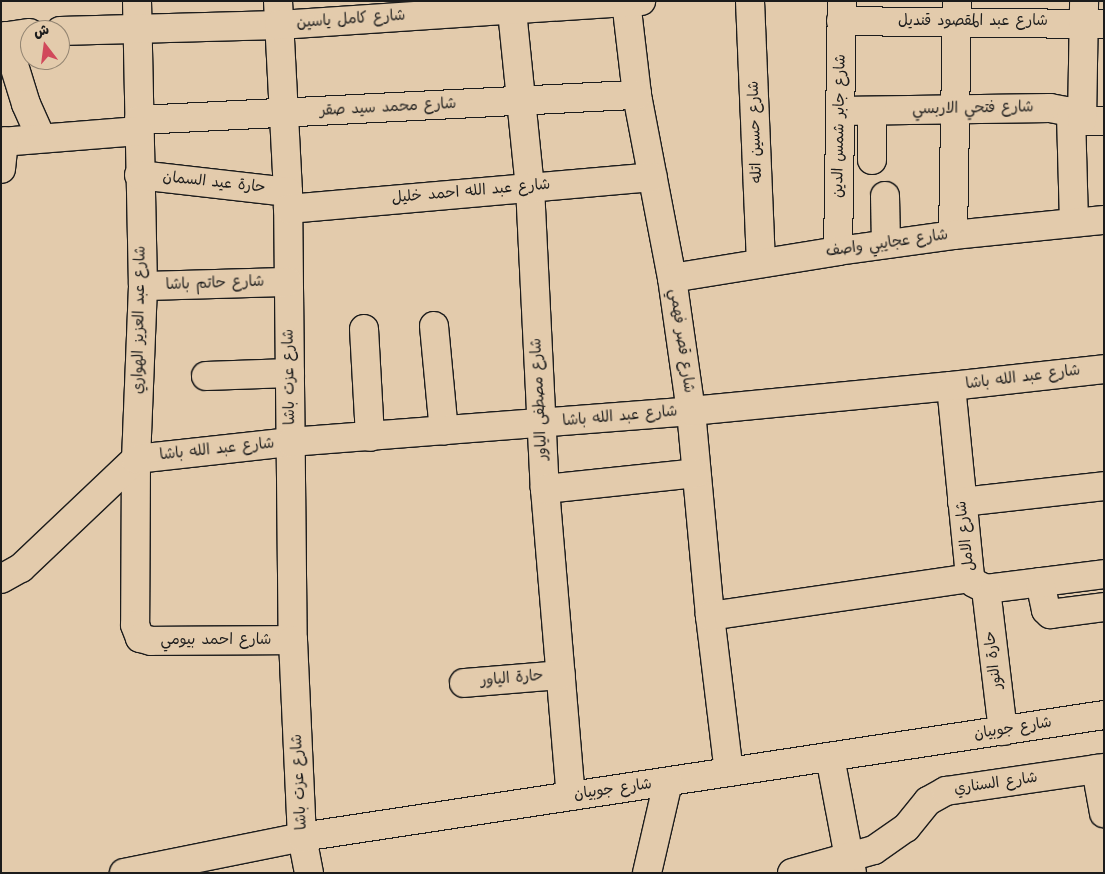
<!DOCTYPE html>
<meta charset="utf-8">
<style>
body{margin:0}
#map{position:relative;width:1105px;height:874px;overflow:hidden;background:#e3cbac;font-family:Kalam,"Playpen Sans Arabic",sans-serif}
div>[style]{position:absolute}
.roads{filter:drop-shadow(1px 0 #1c1c1c) drop-shadow(-1px 0 #1c1c1c) drop-shadow(0 1px #1c1c1c) drop-shadow(0 -1px #1c1c1c)}
.minor>*{height:28px;margin:-14px;padding:0 14px;transform-origin:14px;border-radius:14px;background:#e3cbac}
span{translate:-50% -50%;white-space:nowrap;text-align:center;line-height:1.15;-webkit-text-stroke:4.5px #e3cbac;paint-order:stroke}
.street-label{font-size:15px;color:#1c1c1c}
.frame{position:absolute;inset:0;border:2px solid #1c1c1c;pointer-events:none}
.north{position:absolute;left:20px;top:20px;width:50px;height:50px;box-sizing:border-box;background:#e3cbac;border:1px solid #938572;border-radius:50%;rotate:345deg;font-size:14px;font-weight:700;line-height:20px;text-align:center;color:#1c1c1c}
.north::after{content:'';display:block;margin:auto;width:18px;height:22px;background:#d1495b;clip-path:polygon(50% 0,100% 100%,50% 72%,0 100%)}
</style>
<div id="map">
<div class="roads">
<div class="minor">
<i style="left:137px;top:1px;width:285px;rotate:88.8deg"></i>
<i style="left:143px;top:286px;width:173px;rotate:92.3deg"></i>
<i style="left:136px;top:459px;width:166px;rotate:90.3deg"></i>
<i style="left:135px;top:625px;width:14px;rotate:69deg"></i>
<i style="left:140px;top:638px;width:11px;rotate:15deg"></i>
<i style="left:151px;top:641px;width:142px;rotate:-0.4deg"></i>
<i style="left:278px;top:1px;width:191px;rotate:87deg"></i>
<i style="left:288px;top:192px;width:448px;rotate:89.4deg"></i>
<i style="left:293px;top:640px;width:197px;rotate:87.4deg"></i>
<i style="left:302px;top:837px;width:37px;rotate:79deg"></i>
<i style="left:511px;top:1px;width:187px;rotate:84.2deg"></i>
<i style="left:530px;top:187px;width:302px;rotate:87.2deg"></i>
<i style="left:545px;top:489px;width:308px;rotate:85.2deg"></i>
<i style="left:626px;top:1px;width:95px;rotate:83.3deg"></i>
<i style="left:637px;top:95px;width:186px;rotate:79.2deg"></i>
<i style="left:672px;top:278px;width:134px;rotate:81.9deg"></i>
<i style="left:691px;top:411px;width:206px;rotate:84.7deg"></i>
<i style="left:710px;top:616px;width:157px;rotate:83.1deg"></i>
<i style="left:750px;top:1px;width:262px;rotate:87.6deg"></i>
<i style="left:841px;top:21px;width:263px;rotate:0.7deg"></i>
<i style="left:60px;top:31px;width:219px;rotate:-1.6deg"></i>
<i style="left:279px;top:25px;width:363px;rotate:-3.8deg"></i>
<i style="left:5px;top:36px;width:71px;rotate:72.8deg"></i>
<i style="left:26px;top:104px;width:37px;rotate:66deg"></i>
<i style="left:1px;top:37px;width:29px;rotate:-8deg"></i>
<i style="left:840px;top:111px;width:210px;rotate:-0.8deg"></i>
<i style="left:1050px;top:108px;width:16px;rotate:11deg"></i>
<i style="left:1066px;top:111px;width:19px;rotate:32deg"></i>
<i style="left:1082px;top:121px;width:22px"></i>
<i style="left:1071px;top:115px;width:107px;rotate:88.4deg"></i>
<i style="left:139px;top:120px;width:499px;rotate:-2.9deg"></i>
<i style="left:1082px;top:121px;width:120px;rotate:-89deg"></i>
<i style="left:1px;top:142px;width:138px;rotate:-4.6deg"></i>
<i style="left:872px;top:160px;width:49px;rotate:-90deg"></i>
<i style="left:1px;top:169px;width:28px;rotate:-84deg"></i>
<i style="left:139px;top:175px;width:150px;rotate:6.5deg"></i>
<i style="left:885px;top:196px;width:48px;rotate:88.8deg"></i>
<i style="left:288px;top:209px;width:366px;rotate:-5deg"></i>
<i style="left:953px;top:235px;width:234px;rotate:-89deg"></i>
<i style="left:838px;top:251px;width:250px;rotate:-89.1deg"></i>
<i style="left:672px;top:278px;width:168px;rotate:-9.2deg"></i>
<i style="left:838px;top:251px;width:116px;rotate:-7.9deg"></i>
<i style="left:953px;top:235px;width:152px;rotate:-5.7deg"></i>
<i style="left:143px;top:286px;width:145px;rotate:-1.6deg"></i>
<i style="left:434px;top:326px;width:105px;rotate:84.6deg"></i>
<i style="left:364px;top:329px;width:108px;rotate:86.8deg"></i>
<i style="left:206px;top:376px;width:84px;rotate:-2deg"></i>
<i style="left:951px;top:386px;width:193px;rotate:84.3deg"></i>
<i style="left:970px;top:578px;width:6px;rotate:51deg"></i>
<i style="left:974px;top:583px;width:13px;rotate:27deg"></i>
<i style="left:986px;top:589px;width:119px;rotate:-7.2deg"></i>
<i style="left:545px;top:489px;width:152px;rotate:-6deg"></i>
<i style="left:962px;top:502px;width:143px;rotate:-6.4deg"></i>
<i style="left:1px;top:579px;width:23px;rotate:-29deg"></i>
<i style="left:21px;top:568px;width:158px;rotate:-43.5deg"></i>
<i style="left:136px;top:459px;width:156px;rotate:-6.3deg"></i>
<i style="left:291px;top:442px;width:401px;rotate:-4.4deg"></i>
<i style="left:691px;top:411px;width:261px;rotate:-5.5deg"></i>
<i style="left:951px;top:386px;width:154px;rotate:-6.3deg"></i>
<i style="left:1040px;top:582px;width:29px;rotate:78deg"></i>
<i style="left:1046px;top:610px;width:6px;rotate:45deg"></i>
<i style="left:1050px;top:614px;width:54px;rotate:-7.4deg"></i>
<i style="left:986px;top:589px;width:143px;rotate:83.2deg"></i>
<i style="left:710px;top:616px;width:263px;rotate:-8.3deg"></i>
<i style="left:464px;top:683px;width:97px;rotate:-4.7deg"></i>
<i style="left:830px;top:757px;width:118px;rotate:79.3deg"></i>
<i style="left:1096px;top:769px;width:45px;rotate:79.7deg"></i>
<i style="left:124px;top:873px;width:182px;rotate:-11.4deg"></i>
<i style="left:302px;top:837px;width:811px;rotate:-8.65deg"></i>
<i style="left:647px;top:873px;width:93px;rotate:-77deg"></i>
<i style="left:792px;top:873px;width:85px;rotate:-15.7deg"></i>
<i style="left:874px;top:850px;width:39px;rotate:-35deg"></i>
<i style="left:906px;top:828px;width:35px;rotate:-51deg"></i>
<i style="left:928px;top:801px;width:21px;rotate:-29deg"></i>
<i style="left:946px;top:791px;width:160px;rotate:-8.3deg"></i>
</div>
</div>
<div class="street-label">
<span style="left:351px;top:20px;rotate:-4deg">شارع كامل ياسين</span>
<span style="left:973px;top:22px">شارع عبد المقصود قنديل</span>
<span style="left:388px;top:108px;rotate:-3deg">شارع محمد سيد صقر</span>
<span style="left:973px;top:109px;rotate:-1deg">شارع فتحي الاربسي</span>
<span style="left:840px;top:126px;rotate:-89deg">شارع جابر شمس الدين</span>
<span style="left:756px;top:132px;rotate:-92deg">شارع حسين اتله</span>
<span style="left:214px;top:183px;rotate:6deg">حارة عيد السمان</span>
<span style="left:471px;top:192px;rotate:-5deg">شارع عبد الله احمد خليل</span>
<span style="left:887px;top:244px;rotate:-8deg">شارع عجايبي واصف</span>
<span style="left:215px;top:284px;rotate:-2deg">شارع حاتم باشا</span>
<span style="left:140px;top:320px;rotate:-89deg">شارع عبد العزيز الهواري</span>
<span style="left:681px;top:341px;rotate:82deg">شارع قصر فهمي</span>
<span style="left:290px;top:377px;rotate:-91deg">شارع عزت باشا</span>
<span style="left:1023px;top:378px;rotate:-7deg">شارع عبد الله باشا</span>
<span style="left:540px;top:399px;rotate:-93deg">شارع مصطفى الياور</span>
<span style="left:620px;top:417px;rotate:-5deg">شارع عبد الله باشا</span>
<span style="left:217px;top:450px;rotate:-6deg">شارع عبد الله باشا</span>
<span style="left:966px;top:536px;rotate:-97deg">شارع الامل</span>
<span style="left:216px;top:641px">شارع احمد بيومي</span>
<span style="left:994px;top:660px;rotate:-97deg">حارة النور</span>
<span style="left:512px;top:679px;rotate:-5deg">حارة الياور</span>
<span style="left:1013px;top:729px;rotate:-9deg">شارع جوبيان</span>
<span style="left:300px;top:782px;rotate:-93deg">شارع عزت باشا</span>
<span style="left:996px;top:784px;rotate:-8deg">شارع السناري</span>
<span style="left:613px;top:790px;rotate:-8deg">شارع جوبيان</span>
</div>
<div class="frame"></div>
<div class="north">ش</div>
</div>
